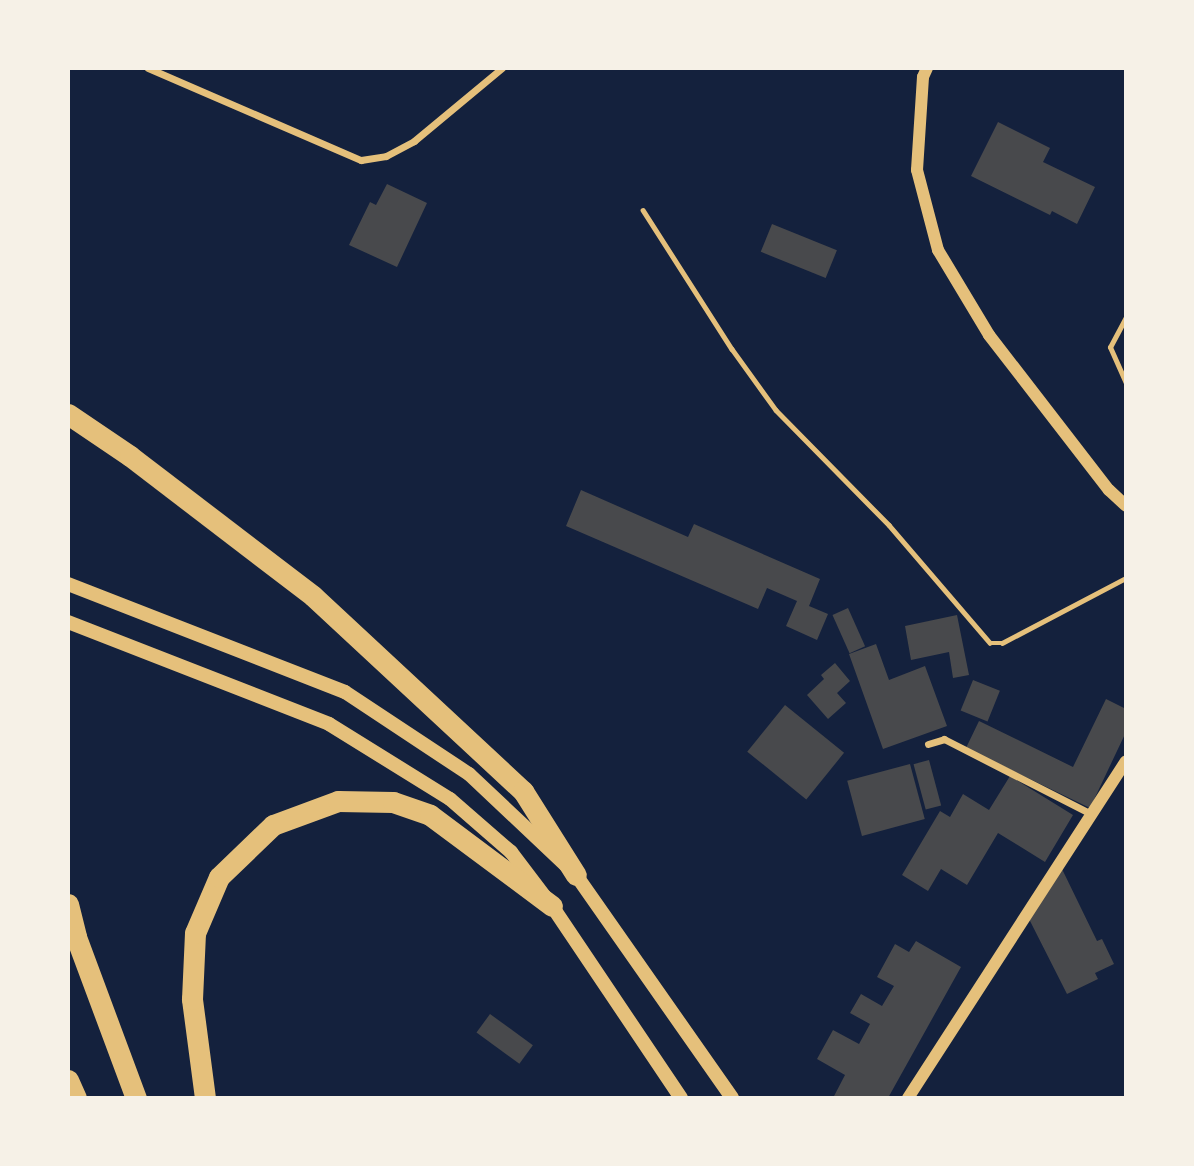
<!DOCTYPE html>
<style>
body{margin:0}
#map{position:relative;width:1194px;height:1166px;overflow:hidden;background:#14213d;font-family:Lora,serif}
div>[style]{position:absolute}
.building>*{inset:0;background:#48494c;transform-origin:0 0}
.path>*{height:4.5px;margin:-2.25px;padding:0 2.25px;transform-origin:2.25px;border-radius:2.25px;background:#e5c07b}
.service>*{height:5px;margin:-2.5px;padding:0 2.5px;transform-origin:2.5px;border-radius:2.5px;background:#e5c07b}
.minor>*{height:7px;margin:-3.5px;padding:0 3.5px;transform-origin:3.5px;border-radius:3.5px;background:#e5c07b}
.tertiary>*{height:12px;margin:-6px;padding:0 6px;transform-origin:6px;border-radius:6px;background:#e5c07b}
.secondary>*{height:14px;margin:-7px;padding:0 7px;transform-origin:7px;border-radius:7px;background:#e5c07b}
.motorway>*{height:21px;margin:-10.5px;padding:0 10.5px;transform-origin:10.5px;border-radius:10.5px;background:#e5c07b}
span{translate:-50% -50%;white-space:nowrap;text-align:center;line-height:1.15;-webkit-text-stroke:7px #f6f1e7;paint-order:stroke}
.frame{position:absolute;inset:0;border:70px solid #f6f1e7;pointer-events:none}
</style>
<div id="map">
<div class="building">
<i style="clip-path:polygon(998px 122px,1050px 148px,1043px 162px,1095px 187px,1077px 224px,1052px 211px,1050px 215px,971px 176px)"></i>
<i style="clip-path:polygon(387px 184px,427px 203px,397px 267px,349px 245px,370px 202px,376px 205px)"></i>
<i style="left:772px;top:224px;width:70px;height:30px;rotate:22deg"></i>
<i style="clip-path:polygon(581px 490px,688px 537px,694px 524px,820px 579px,809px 606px,828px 614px,817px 640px,786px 626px,797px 601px,767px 588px,758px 609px,566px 526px)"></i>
<i style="left:848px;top:608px;width:42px;height:17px;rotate:66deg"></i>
<i style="clip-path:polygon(957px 615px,969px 675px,953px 678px,949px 652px,911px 660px,905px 626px)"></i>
<i style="clip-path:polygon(876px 644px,889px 680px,925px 666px,947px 726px,883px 749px,849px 654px)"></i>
<i style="clip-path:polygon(835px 663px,850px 681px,837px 693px,846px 703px,828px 719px,807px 695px,824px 679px,821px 675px)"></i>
<i style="left:973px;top:680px;width:29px;height:33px;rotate:22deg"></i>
<i style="clip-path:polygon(1106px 699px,1126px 709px,1126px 732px,1090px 808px,966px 748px,979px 721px,1073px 767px)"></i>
<i style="left:785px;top:705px;width:76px;height:60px;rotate:39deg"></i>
<i style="left:929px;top:760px;width:47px;height:16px;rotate:75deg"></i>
<i style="left:910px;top:764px;width:57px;height:65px;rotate:75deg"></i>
<i style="clip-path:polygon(1010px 776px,1073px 815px,1045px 862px,998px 833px,967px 885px,941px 869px,928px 891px,902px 875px,940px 811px,950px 817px,963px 794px,989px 810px)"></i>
<i style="clip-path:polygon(1062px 869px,1097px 941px,1102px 939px,1114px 964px,1095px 973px,1098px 979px,1067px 994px,1029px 919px)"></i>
<i style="clip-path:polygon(916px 941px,961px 967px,888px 1098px,833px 1098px,845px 1075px,817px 1059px,833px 1030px,859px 1044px,870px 1024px,850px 1013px,861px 994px,882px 1006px,894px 986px,877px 977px,895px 944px,909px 952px)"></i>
<i style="left:490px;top:1014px;width:53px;height:23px;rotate:36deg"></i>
</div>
<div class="path">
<i style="left:643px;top:210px;width:165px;rotate:57.4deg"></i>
<i style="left:732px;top:349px;width:75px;rotate:54.2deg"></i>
<i style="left:776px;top:410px;width:161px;rotate:45.5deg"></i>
<i style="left:889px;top:525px;width:155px;rotate:49.4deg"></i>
<i style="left:990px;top:643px;width:12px"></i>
<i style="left:1002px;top:643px;width:140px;rotate:-27.7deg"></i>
</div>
<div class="service">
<i style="left:1126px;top:317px;width:34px;rotate:118deg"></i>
<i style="left:1110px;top:347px;width:39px;rotate:66deg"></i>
</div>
<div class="minor">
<i style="left:148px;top:68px;width:232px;rotate:23.4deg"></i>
<i style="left:361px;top:160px;width:25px;rotate:-9deg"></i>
<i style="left:386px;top:156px;width:32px;rotate:-28deg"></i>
<i style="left:414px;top:141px;width:114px;rotate:-39.7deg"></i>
<i style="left:928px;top:744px;width:17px;rotate:-17deg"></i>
<i style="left:944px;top:739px;width:165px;rotate:27deg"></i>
</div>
<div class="tertiary">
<i style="left:927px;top:68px;width:10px;rotate:114deg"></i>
<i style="left:923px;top:77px;width:93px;rotate:93.7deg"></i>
<i style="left:917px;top:170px;width:83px;rotate:75.3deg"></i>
<i style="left:938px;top:250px;width:99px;rotate:59deg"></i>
<i style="left:989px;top:335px;width:196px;rotate:52.3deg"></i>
<i style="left:1109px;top:490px;width:23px;rotate:43deg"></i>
<i style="left:908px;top:1098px;width:401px;rotate:-57.1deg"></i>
</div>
<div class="secondary">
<i style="left:68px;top:584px;width:297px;rotate:21.3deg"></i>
<i style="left:345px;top:692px;width:149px;rotate:33.5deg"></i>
<i style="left:469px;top:774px;width:147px;rotate:43.3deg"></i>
<i style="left:576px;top:875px;width:272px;rotate:55deg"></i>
<i style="left:68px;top:622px;width:280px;rotate:21.3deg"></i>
<i style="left:329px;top:724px;width:142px;rotate:31.8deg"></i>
<i style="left:450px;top:799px;width:81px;rotate:41deg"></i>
<i style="left:511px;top:852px;width:68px;rotate:52.8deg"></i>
<i style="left:552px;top:906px;width:231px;rotate:56.1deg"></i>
</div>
<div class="motorway">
<i style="left:68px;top:414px;width:75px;rotate:34.1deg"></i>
<i style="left:130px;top:456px;width:230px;rotate:37.4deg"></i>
<i style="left:313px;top:596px;width:287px;rotate:42.9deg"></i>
<i style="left:523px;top:791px;width:99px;rotate:57.8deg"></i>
<i style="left:68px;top:904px;width:34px;rotate:76deg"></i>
<i style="left:76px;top:937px;width:172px;rotate:69.6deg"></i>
<i style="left:68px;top:1080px;width:20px;rotate:66deg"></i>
<i style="left:205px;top:1098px;width:100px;rotate:-97.5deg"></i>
<i style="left:192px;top:999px;width:66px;rotate:-87.4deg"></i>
<i style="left:195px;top:933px;width:61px;rotate:-66.8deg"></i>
<i style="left:219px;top:877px;width:75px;rotate:-43.9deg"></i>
<i style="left:273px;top:825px;width:69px;rotate:-20.3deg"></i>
<i style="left:338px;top:801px;width:55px;rotate:1deg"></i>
<i style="left:393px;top:802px;width:39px;rotate:19deg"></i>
<i style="left:430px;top:815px;width:152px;rotate:36.7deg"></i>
</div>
<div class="frame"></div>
</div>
